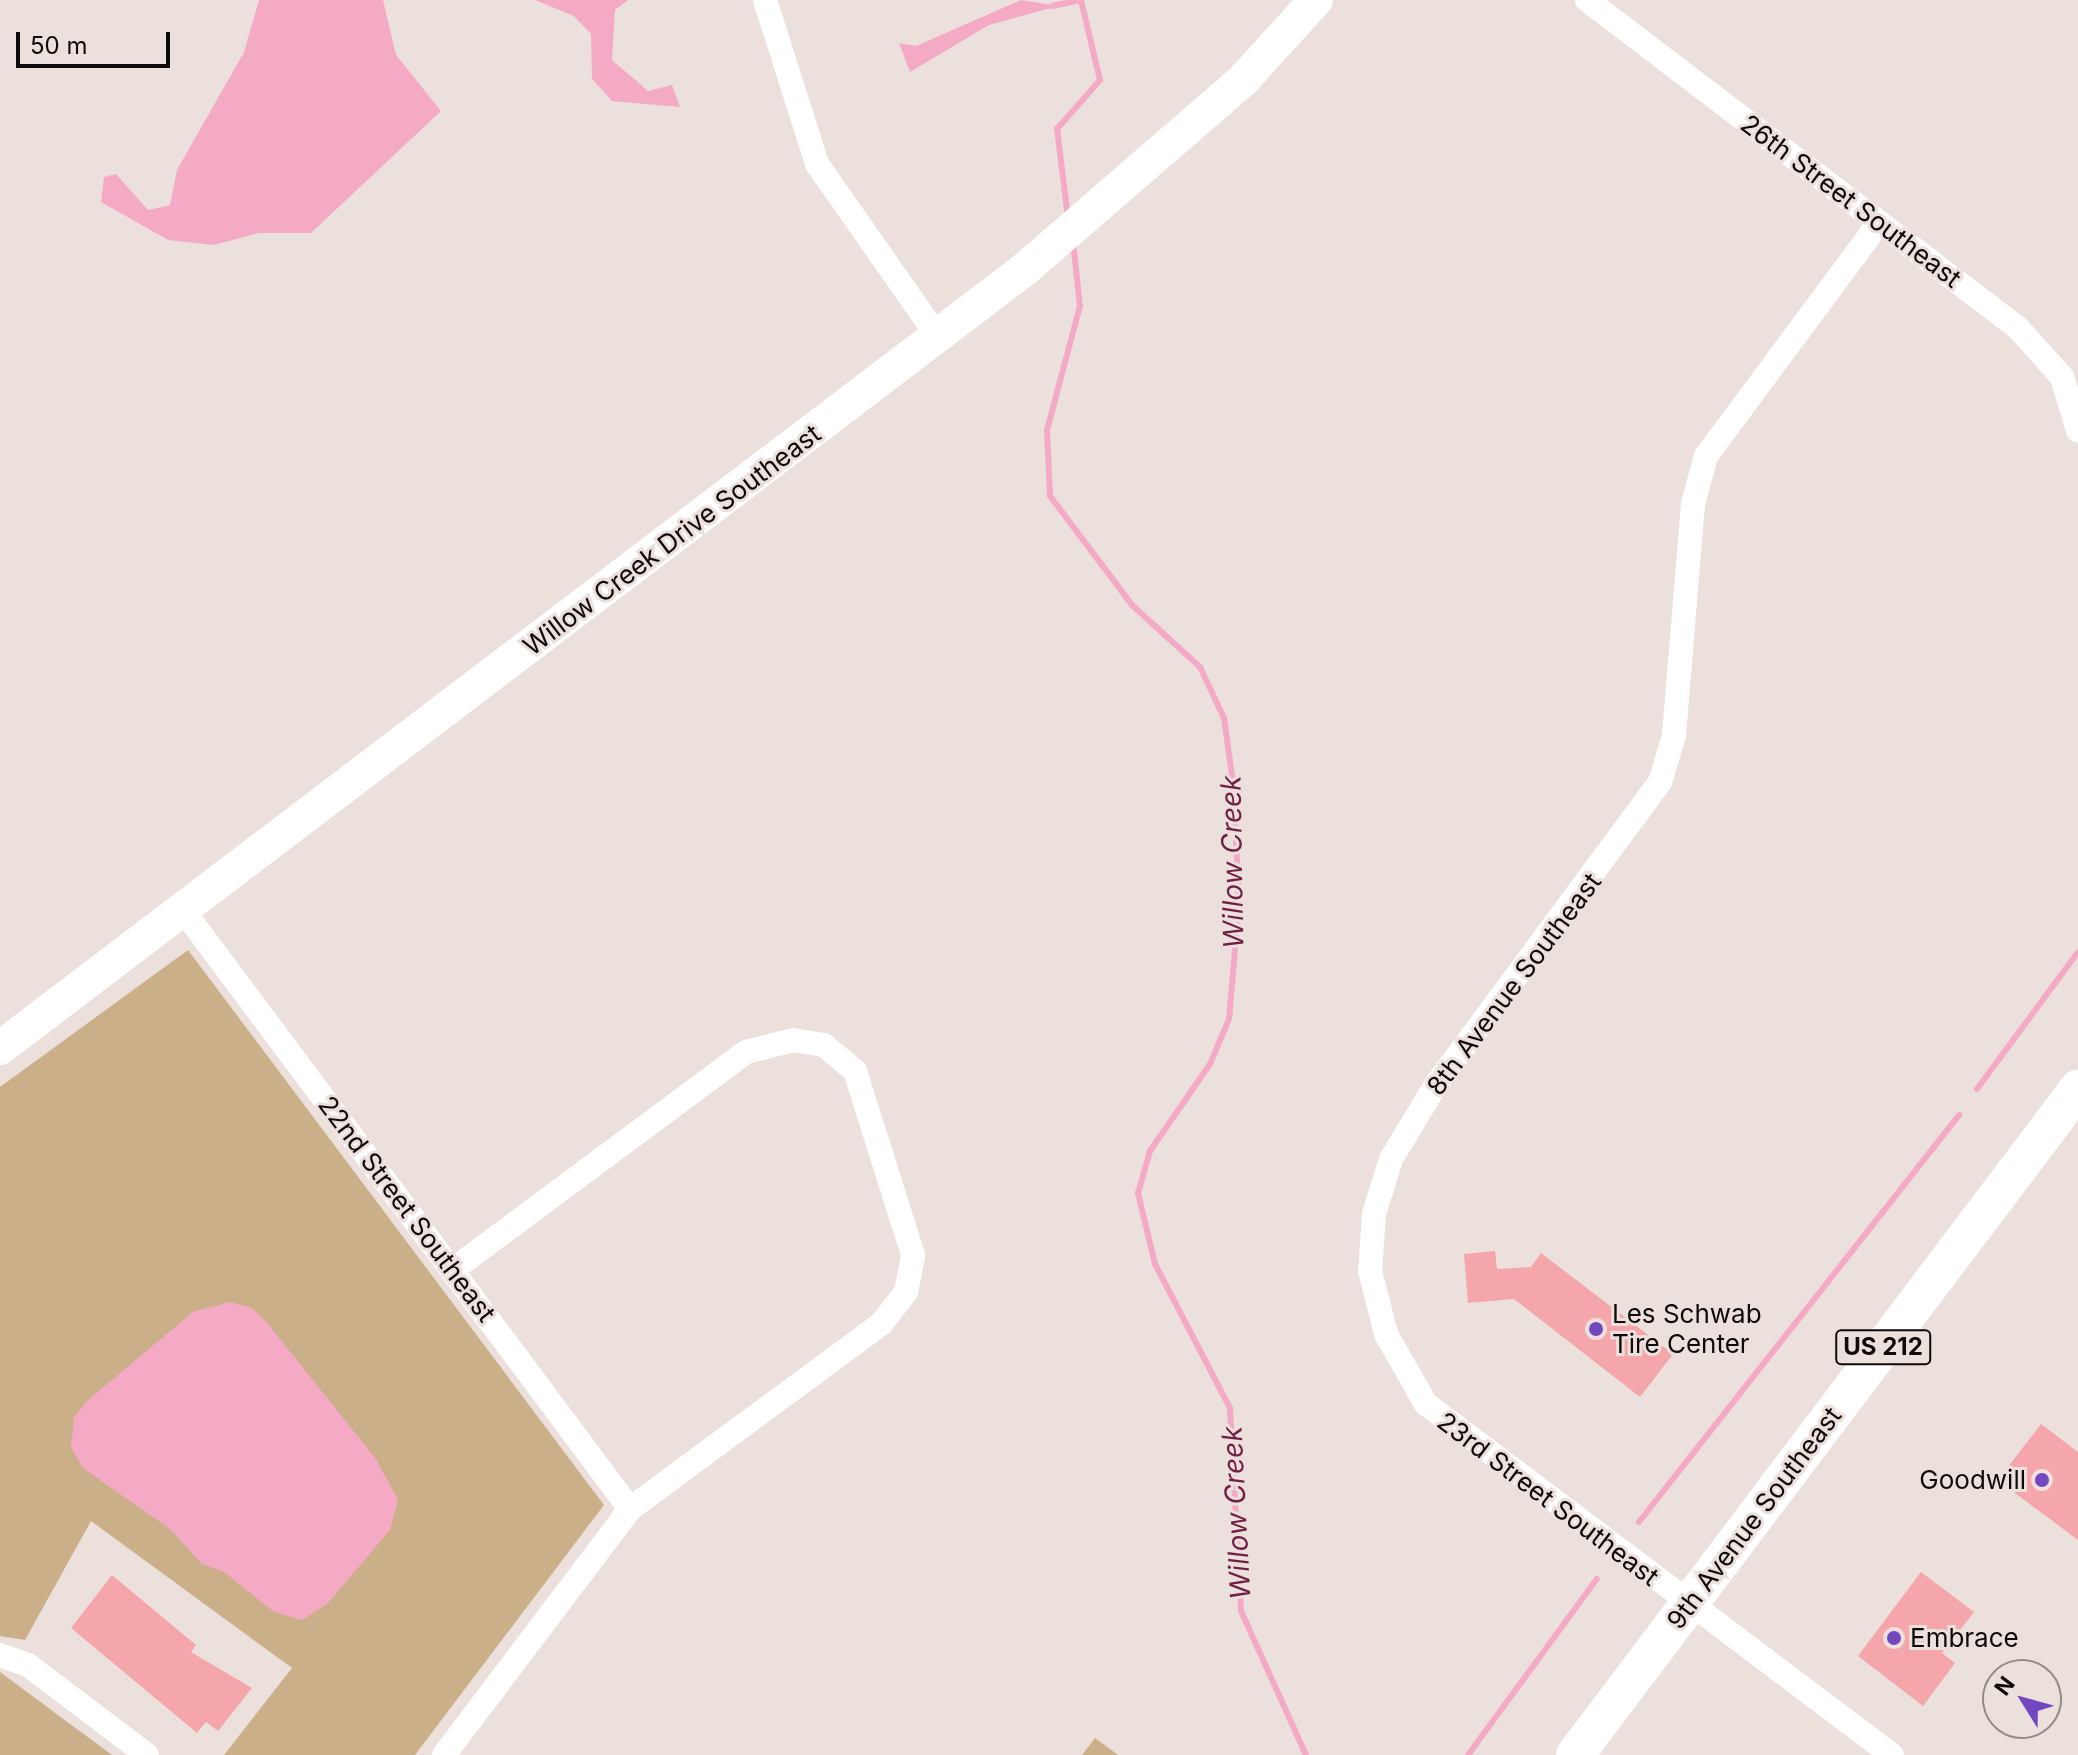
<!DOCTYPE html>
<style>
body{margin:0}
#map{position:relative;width:2078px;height:1755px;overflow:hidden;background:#ece0dd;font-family:Inter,sans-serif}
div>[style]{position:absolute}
.green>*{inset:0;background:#cbaf89}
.water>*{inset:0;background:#f4aac5}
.stream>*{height:6px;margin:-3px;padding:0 3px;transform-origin:3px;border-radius:3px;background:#f4aac5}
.building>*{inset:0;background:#f4a6aa}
.minor>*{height:24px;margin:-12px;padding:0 12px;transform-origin:12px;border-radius:12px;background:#fff}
.secondary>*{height:34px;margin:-17px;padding:0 17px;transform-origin:17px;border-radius:17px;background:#fff}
.primary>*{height:38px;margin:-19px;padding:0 19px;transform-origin:19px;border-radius:19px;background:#fff}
.dots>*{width:22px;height:22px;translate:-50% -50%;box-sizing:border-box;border:4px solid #ece0dd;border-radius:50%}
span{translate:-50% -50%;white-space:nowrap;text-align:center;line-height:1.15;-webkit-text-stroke:6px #ece0dd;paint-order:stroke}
.shield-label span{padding:2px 6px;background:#ece0dd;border:2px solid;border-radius:6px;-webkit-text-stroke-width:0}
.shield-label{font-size:24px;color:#0f0b0a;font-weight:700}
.street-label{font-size:26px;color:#0f0b0a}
.poi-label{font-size:26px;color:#0f0b0a}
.left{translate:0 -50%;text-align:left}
.right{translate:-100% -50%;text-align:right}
.water-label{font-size:28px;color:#721f46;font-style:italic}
.north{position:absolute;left:1982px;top:1659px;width:80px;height:80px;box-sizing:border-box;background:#ece0dd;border:2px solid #948b89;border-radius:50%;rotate:307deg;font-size:22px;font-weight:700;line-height:32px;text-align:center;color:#0f0b0a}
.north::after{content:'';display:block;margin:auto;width:28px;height:36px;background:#7347bf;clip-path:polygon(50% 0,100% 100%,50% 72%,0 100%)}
.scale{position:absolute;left:16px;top:32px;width:154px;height:36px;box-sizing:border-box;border:4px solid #0f0b0a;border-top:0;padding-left:10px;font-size:24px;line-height:28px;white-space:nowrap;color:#0f0b0a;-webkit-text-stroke:6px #ece0dd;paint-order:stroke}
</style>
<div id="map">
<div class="green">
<i style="clip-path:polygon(188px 950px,604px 1505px,415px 1755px,224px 1755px,292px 1668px,91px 1521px,25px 1640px,0 1636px,0 1087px)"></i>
<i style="clip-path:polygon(0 1672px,112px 1755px,0 1755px)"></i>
<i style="clip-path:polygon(1095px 1738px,1118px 1755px,1082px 1755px)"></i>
</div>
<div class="water">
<i style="clip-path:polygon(259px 0,383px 0,396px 55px,441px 111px,311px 233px,259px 233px,214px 245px,168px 240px,101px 202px,104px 177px,116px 174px,148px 210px,170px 205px,177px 170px,244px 52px)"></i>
<i style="clip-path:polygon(535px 0,628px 0,615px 10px,612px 60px,648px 91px,672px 85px,680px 107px,612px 101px,592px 79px,591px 34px,574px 16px)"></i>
<i style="clip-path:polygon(1021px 0,1058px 6px,989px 25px,910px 72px,899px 43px,916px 46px)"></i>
<i style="clip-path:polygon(230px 1302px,252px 1308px,268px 1324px,376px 1459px,398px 1500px,390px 1530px,328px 1603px,302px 1620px,274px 1612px,224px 1572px,202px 1564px,170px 1529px,83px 1468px,71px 1447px,74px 1417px,88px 1400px,193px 1312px)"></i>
</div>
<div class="stream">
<i style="left:1052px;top:6px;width:30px;rotate:-12deg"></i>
<i style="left:1068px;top:218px;width:90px;rotate:-97deg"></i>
<i style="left:1057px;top:129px;width:65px;rotate:-48.7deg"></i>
<i style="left:1100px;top:80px;width:82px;rotate:-103.4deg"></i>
<i style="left:1073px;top:241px;width:65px;rotate:83.9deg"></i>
<i style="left:1080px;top:306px;width:128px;rotate:104.9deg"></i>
<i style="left:1047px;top:430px;width:66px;rotate:87.4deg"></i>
<i style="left:1050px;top:496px;width:136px;rotate:53deg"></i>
<i style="left:1132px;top:605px;width:92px;rotate:42.4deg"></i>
<i style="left:1200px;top:667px;width:56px;rotate:64.8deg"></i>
<i style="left:1224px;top:718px;width:73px;rotate:82.1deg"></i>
<i style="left:1234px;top:790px;width:113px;rotate:87.5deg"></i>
<i style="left:1239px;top:903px;width:116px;rotate:94.9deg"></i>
<i style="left:1229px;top:1019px;width:49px;rotate:112.9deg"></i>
<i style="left:1210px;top:1064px;width:106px;rotate:124.6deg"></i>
<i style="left:1150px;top:1151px;width:44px;rotate:105.9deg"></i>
<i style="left:1138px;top:1193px;width:73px;rotate:76.5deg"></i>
<i style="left:1155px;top:1264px;width:162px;rotate:62.5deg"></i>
<i style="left:1230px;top:1408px;width:203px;rotate:86.9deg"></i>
<i style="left:1241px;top:1611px;width:158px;rotate:65.7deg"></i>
<i style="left:1977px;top:1089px;width:170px;rotate:-53.6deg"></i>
<i style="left:1639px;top:1522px;width:518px;rotate:-51.82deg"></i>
<i style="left:1468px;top:1755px;width:218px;rotate:-53.8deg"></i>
</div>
<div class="building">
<i style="clip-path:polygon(1495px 1251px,1497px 1269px,1531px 1267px,1541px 1253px,1673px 1354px,1640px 1397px,1514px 1299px,1468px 1303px,1464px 1254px)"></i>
<i style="clip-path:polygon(2041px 1424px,2078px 1452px,2078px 1540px,2007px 1487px,2004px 1472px)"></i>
<i style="clip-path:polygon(1921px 1572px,1974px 1612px,1942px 1653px,1955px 1663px,1923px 1706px,1858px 1656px)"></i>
<i style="clip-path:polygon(112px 1575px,196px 1645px,191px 1652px,252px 1688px,218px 1731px,206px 1722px,197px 1733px,71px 1628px)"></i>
</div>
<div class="minor">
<i style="left:765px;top:0;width:172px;rotate:72.4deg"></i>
<i style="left:817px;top:164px;width:211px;rotate:55deg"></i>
<i style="left:1587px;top:0;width:542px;rotate:37.27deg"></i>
<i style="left:2018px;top:328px;width:66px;rotate:48.1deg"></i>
<i style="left:2062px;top:377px;width:56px;rotate:73.5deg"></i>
<i style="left:1879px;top:223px;width:290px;rotate:126.6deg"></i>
<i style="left:1706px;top:456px;width:50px;rotate:105.2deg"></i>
<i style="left:1693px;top:504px;width:233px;rotate:94.7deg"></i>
<i style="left:1674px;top:736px;width:48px;rotate:106.9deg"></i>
<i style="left:1660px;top:782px;width:375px;rotate:126.5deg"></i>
<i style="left:1437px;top:1083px;width:89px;rotate:121.2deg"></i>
<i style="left:1391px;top:1159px;width:58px;rotate:107.2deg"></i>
<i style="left:1374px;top:1214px;width:57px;rotate:94deg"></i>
<i style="left:1370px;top:1271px;width:65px;rotate:75.7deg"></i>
<i style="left:1386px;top:1334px;width:81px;rotate:60.3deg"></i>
<i style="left:1426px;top:1404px;width:583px;rotate:36.99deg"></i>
<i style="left:183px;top:910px;width:747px;rotate:53.27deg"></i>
<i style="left:0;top:1655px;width:30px;rotate:20deg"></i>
<i style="left:28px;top:1665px;width:149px;rotate:37.1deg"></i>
<i style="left:444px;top:1755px;width:308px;rotate:-52.9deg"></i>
<i style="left:630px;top:1509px;width:312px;rotate:-36.4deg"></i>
<i style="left:881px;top:1324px;width:41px;rotate:-52deg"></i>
<i style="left:906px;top:1292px;width:38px;rotate:-79deg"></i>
<i style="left:913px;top:1255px;width:193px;rotate:-107.5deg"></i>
<i style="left:855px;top:1071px;width:40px;rotate:-140deg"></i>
<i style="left:824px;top:1045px;width:30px;rotate:-171deg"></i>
<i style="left:794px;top:1040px;width:49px;rotate:166deg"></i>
<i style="left:746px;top:1052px;width:366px;rotate:143.4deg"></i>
</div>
<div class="secondary">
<i style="left:0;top:1048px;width:1287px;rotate:-37.23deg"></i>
<i style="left:1025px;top:269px;width:290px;rotate:-40.9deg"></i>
<i style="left:1244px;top:79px;width:107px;rotate:-47.7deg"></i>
</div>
<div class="primary">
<i style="left:1575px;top:1755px;width:835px;rotate:-52.94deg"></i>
</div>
<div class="dots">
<i style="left:1596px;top:1329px;background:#7347bf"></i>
<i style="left:2042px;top:1480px;background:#7347bf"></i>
<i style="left:1894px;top:1638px;background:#7347bf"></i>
</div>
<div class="shield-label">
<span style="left:1883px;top:1347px">US 212</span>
</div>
<div class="street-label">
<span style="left:1851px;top:201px;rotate:37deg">26th Street Southeast</span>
<span style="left:672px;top:540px;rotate:-37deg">Willow Creek Drive Southeast</span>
<span style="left:1514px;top:984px;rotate:-53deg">8th Avenue Southeast</span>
<span style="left:407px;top:1209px;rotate:53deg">22nd Street Southeast</span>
<span style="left:1548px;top:1499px;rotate:37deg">23rd Street Southeast</span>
<span style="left:1754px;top:1518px;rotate:-53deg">9th Avenue Southeast</span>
</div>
<div class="poi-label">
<span class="left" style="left:1612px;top:1329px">Les Schwab<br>Tire Center</span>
<span class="right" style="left:2026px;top:1480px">Goodwill</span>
<span class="left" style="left:1910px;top:1638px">Embrace</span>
</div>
<div class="water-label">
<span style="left:1232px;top:862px;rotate:-91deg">Willow Creek</span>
<span style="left:1236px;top:1513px;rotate:-93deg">Willow Creek</span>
</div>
<div class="north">N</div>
<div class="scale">50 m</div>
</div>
